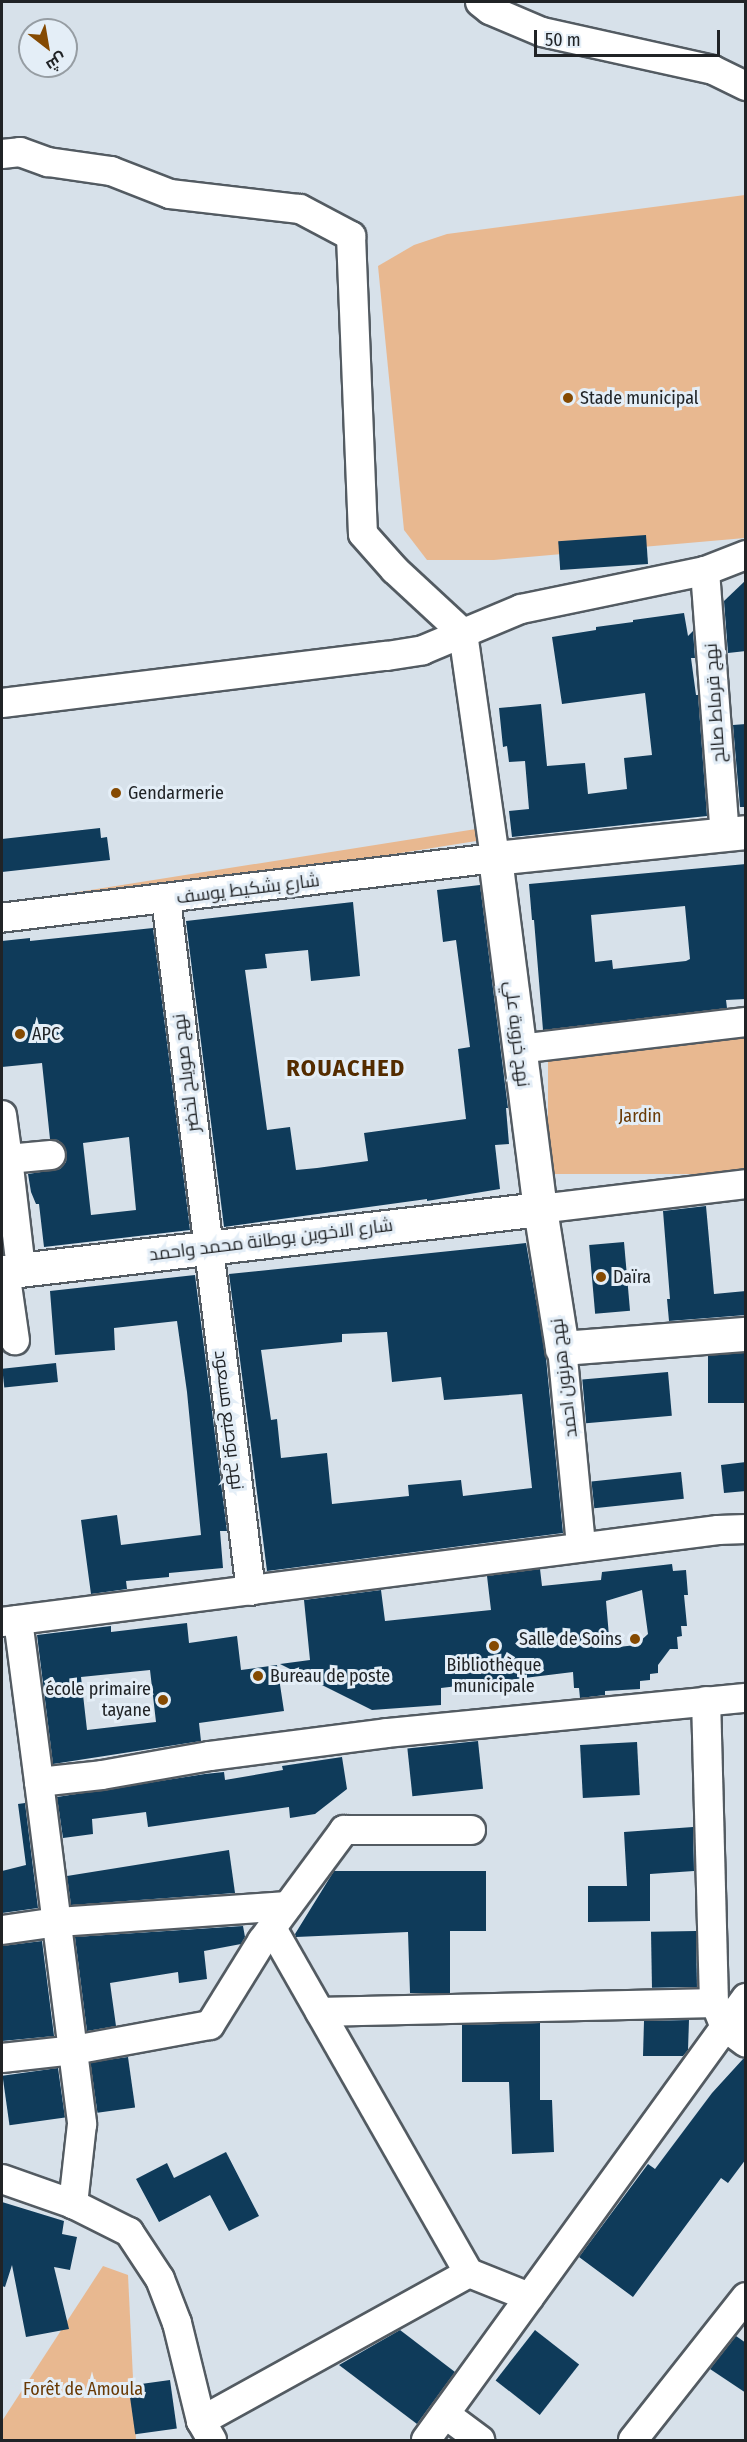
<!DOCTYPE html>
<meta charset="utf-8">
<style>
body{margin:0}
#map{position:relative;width:747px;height:2442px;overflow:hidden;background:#d7e1ea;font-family:"Fira Sans Condensed",Cairo,sans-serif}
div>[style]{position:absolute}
.green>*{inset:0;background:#e8b890;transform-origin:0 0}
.building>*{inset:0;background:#0f3b5a;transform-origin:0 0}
.roads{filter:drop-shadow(2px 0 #535b62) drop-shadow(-2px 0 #535b62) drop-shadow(0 2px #535b62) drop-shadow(0 -2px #535b62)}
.minor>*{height:28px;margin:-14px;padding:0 14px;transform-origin:14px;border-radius:14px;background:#fff}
.secondary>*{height:33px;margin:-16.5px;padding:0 16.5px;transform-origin:16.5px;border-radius:16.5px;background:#fff}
.dots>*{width:16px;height:16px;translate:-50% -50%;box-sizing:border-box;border:3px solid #e4eef7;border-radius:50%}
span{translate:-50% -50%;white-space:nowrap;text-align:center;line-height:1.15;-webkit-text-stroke:6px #e4eef7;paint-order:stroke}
.poi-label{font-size:18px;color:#202326}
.left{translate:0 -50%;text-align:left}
.right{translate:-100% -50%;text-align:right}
.street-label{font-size:18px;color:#202326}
.park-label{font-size:18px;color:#693a05}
.district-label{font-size:24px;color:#542c00;font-weight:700;letter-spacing:1.5px}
.frame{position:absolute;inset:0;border:3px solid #202326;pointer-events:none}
.north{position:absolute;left:18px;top:18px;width:60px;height:60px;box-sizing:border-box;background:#e4eef7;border:2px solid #969da3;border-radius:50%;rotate:149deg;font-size:16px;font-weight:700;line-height:24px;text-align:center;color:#202326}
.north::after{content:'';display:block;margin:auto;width:21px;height:27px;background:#854a02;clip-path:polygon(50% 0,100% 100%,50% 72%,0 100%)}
.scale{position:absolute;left:534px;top:30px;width:186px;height:27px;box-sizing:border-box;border:3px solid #202326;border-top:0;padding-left:8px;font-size:18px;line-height:21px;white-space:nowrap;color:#202326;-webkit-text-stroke:4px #e4eef7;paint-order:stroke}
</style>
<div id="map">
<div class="green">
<i style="clip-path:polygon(745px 195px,745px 538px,494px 560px,427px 560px,404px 530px,378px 266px,414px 245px,447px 234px)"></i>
<i style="left:476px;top:829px;width:12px;height:478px;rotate:81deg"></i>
<i style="left:745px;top:1032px;width:142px;height:197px;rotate:90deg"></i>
<i style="clip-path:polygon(103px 2266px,128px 2275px,136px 2440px,2px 2440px,2px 2421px)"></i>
</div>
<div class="building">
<i style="left:646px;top:535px;width:29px;height:88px;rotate:86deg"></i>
<i style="clip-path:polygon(746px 580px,746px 651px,728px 653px,724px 601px)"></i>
<i style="clip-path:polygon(684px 613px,688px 636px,693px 631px,695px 658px,691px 658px,696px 695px,698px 695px,707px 816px,512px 837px,509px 811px,529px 809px,525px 761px,509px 762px,507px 746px,503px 747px,499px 708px,541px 704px,547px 766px,585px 763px,588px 794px,627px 789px,624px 758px,652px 755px,645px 693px,562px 704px,552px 637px,596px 630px,596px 627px,633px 622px,633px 620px)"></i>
<i style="clip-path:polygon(746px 724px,746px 807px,740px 807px,733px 725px)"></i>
<i style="clip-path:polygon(100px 828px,101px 838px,107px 837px,110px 860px,2px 872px,2px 839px)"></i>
<i style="clip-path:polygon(evenodd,746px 864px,746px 999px,726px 1000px,727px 1008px,543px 1030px,534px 920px,532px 920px,529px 884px,746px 864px,685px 906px,690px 959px,686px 961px,613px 969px,612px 960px,595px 962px,591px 915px,685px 906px)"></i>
<i style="clip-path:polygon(480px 885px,508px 1108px,506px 1108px,509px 1144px,495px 1145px,500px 1189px,427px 1201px,427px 1199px,224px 1227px,186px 921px,353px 902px,360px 976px,311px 981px,308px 950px,265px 954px,267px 968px,245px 970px,267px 1130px,290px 1127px,296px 1170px,317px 1168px,368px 1161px,364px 1133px,466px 1119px,458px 1049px,470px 1047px,456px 940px,443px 942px,437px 890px)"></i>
<i style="clip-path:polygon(evenodd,153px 928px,190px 1230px,44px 1247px,39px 1204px,36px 1204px,31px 1192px,28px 1174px,60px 1169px,66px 1162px,67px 1153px,58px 1140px,50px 1139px,42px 1063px,2px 1067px,2px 941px,30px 938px,30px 941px,153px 928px,129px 1137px,136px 1210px,91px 1215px,83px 1143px,129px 1137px)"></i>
<i style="clip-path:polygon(706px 1206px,714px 1294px,746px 1291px,746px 1315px,669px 1321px,667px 1299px,670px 1299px,663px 1211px)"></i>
<i style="left:624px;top:1242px;width:69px;height:35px;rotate:85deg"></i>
<i style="clip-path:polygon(evenodd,526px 1243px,546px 1358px,563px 1533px,267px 1571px,229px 1274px,526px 1243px,387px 1332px,392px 1382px,441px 1377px,444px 1400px,522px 1394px,532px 1488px,463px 1496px,461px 1480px,408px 1485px,409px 1496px,332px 1504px,327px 1453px,281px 1458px,277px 1419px,271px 1420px,261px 1350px,342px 1342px,342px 1334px,387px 1332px)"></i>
<i style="clip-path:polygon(195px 1275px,227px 1531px,220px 1531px,223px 1568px,169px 1573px,169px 1577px,126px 1581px,127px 1589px,91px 1594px,81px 1520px,117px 1515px,121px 1545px,201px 1535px,187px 1392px,177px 1321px,114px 1328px,115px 1350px,55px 1355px,50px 1291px)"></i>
<i style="left:746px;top:1353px;width:50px;height:38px;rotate:90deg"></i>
<i style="left:56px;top:1363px;width:19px;height:54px;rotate:84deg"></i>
<i style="left:668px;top:1372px;width:44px;height:86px;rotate:85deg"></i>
<i style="clip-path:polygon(746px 1462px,746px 1491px,724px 1493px,721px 1465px)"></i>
<i style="left:681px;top:1472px;width:27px;height:90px;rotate:84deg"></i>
<i style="clip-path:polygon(evenodd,672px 1564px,673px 1571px,686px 1570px,688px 1595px,684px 1595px,687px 1626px,681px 1626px,682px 1636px,677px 1637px,678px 1649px,670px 1649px,658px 1665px,658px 1673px,650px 1674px,650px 1680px,640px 1681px,640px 1689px,605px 1691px,605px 1695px,580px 1698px,579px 1688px,574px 1688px,573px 1672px,441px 1688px,441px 1705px,372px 1710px,280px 1664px,310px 1660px,304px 1600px,381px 1590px,385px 1621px,491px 1610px,487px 1576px,540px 1569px,542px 1586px,601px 1580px,602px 1572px,672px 1564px,642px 1590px,648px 1634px,636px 1645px,610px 1648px,606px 1601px,642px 1590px)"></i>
<i style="clip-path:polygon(evenodd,187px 1623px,189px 1643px,237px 1636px,241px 1670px,277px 1665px,284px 1711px,199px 1723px,201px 1741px,53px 1764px,37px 1635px,111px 1626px,111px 1632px,187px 1623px,150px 1670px,156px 1722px,87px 1730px,81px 1677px,150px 1670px)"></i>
<i style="left:478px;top:1741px;width:48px;height:71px;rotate:84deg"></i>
<i style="left:637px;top:1742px;width:53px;height:57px;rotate:87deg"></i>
<i style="clip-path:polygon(342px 1757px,347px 1789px,315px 1814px,290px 1818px,289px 1807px,148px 1827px,146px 1812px,92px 1819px,93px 1834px,63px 1838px,57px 1797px,205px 1774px,224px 1772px,225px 1780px,283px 1770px,282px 1766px)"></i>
<i style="clip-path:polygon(25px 1803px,38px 1908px,2px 1913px,2px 1871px,26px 1865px,18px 1804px)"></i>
<i style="clip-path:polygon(693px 1827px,694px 1871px,650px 1874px,650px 1921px,588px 1922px,588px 1886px,627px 1886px,624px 1832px)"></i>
<i style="clip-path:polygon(229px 1850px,235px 1893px,71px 1905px,67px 1876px)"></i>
<i style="clip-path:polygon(334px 1871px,486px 1871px,486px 1931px,450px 1931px,450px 1993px,410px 1993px,408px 1932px,296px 1937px,295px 1934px)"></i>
<i style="clip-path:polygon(243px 1926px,245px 1937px,241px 1944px,204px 1951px,207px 1979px,179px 1983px,178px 1972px,110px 1983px,116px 2026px,87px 2031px,75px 1937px)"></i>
<i style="left:696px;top:1931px;width:56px;height:45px;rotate:89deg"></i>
<i style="clip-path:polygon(42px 1941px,54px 2036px,2px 2041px,2px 1946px)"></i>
<i style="clip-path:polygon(689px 2020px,688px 2050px,683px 2056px,643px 2056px,644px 2021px)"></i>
<i style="clip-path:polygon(540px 2023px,540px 2100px,552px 2100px,554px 2152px,512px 2154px,509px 2082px,462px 2082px,462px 2025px)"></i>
<i style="left:128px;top:2057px;width:51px;height:38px;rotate:82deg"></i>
<i style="clip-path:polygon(743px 2059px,746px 2059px,746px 2159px,728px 2183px,721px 2178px,633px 2297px,579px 2257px,648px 2164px,655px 2169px,712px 2093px)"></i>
<i style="left:58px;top:2068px;width:50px;height:56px;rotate:82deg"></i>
<i style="clip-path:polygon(226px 2152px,259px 2216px,229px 2231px,210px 2195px,159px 2222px,136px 2179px,167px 2163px,174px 2178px)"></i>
<i style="clip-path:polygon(2px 2202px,64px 2221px,62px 2234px,77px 2237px,70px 2270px,54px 2267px,69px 2329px,26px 2337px,12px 2265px,5px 2287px,2px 2286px)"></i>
<i style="clip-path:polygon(400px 2330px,455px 2372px,417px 2424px,339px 2365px)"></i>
<i style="left:535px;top:2330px;width:56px;height:64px;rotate:38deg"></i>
<i style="clip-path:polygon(736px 2336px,746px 2343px,746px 2393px,710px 2369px)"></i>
<i style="left:170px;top:2380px;width:49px;height:42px;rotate:82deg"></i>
</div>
<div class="roads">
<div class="minor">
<i style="left:480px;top:2px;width:13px;rotate:39deg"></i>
<i style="left:490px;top:10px;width:56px;rotate:22.9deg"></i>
<i style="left:542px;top:32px;width:175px;rotate:12.5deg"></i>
<i style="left:713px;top:70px;width:37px;rotate:26deg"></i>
<i style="left:2px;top:154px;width:18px;rotate:-6deg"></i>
<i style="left:20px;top:152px;width:30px;rotate:20deg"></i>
<i style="left:48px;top:162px;width:64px;rotate:8.1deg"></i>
<i style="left:111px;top:171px;width:63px;rotate:21.3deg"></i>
<i style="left:170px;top:194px;width:131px;rotate:6.6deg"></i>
<i style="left:300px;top:209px;width:58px;rotate:27.9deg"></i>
<i style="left:351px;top:236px;width:298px;rotate:87.7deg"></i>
<i style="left:363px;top:534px;width:48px;rotate:48.4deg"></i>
<i style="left:395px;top:570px;width:93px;rotate:42.8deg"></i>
<i style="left:463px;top:633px;width:227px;rotate:81.9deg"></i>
<i style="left:495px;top:858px;width:497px;rotate:173.1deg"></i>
<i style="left:705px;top:571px;width:264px;rotate:85.7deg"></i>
<i style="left:2px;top:703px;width:388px;rotate:-7deg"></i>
<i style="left:387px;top:656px;width:36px;rotate:-9deg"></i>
<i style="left:423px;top:650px;width:106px;rotate:-22.7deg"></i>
<i style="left:521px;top:609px;width:188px;rotate:-11.7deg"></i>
<i style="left:705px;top:571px;width:44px;rotate:-21.3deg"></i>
<i style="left:166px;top:899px;width:697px;rotate:83deg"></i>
<i style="left:519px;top:1049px;width:229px;rotate:-6.8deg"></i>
<i style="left:2px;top:1115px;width:44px;rotate:82.2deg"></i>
<i style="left:540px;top:1209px;width:208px;rotate:-6.9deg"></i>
<i style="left:21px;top:1269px;width:111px;rotate:-96.7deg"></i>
<i style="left:8px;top:1159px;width:43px;rotate:-5.3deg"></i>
<i style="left:5px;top:1271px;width:70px;rotate:81.8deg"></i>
<i style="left:562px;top:1348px;width:200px;rotate:84.5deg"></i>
<i style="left:18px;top:1620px;width:163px;rotate:82.6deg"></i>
<i style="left:39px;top:1782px;width:63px;rotate:-6.3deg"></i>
<i style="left:102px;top:1775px;width:110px;rotate:-10deg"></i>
<i style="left:210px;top:1756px;width:178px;rotate:-7.4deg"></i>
<i style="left:387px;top:1733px;width:361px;rotate:-5.6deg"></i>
<i style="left:2px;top:1622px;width:722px;rotate:-7.32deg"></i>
<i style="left:718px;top:1530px;width:28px;rotate:-2deg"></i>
<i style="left:39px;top:1782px;width:345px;rotate:82.8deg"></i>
<i style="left:82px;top:2124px;width:81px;rotate:96.4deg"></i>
<i style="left:272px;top:1928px;width:397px;rotate:60.3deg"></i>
<i style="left:469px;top:2273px;width:65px;rotate:21.8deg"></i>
<i style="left:2px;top:1930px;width:57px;rotate:-8.1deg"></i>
<i style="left:58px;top:1922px;width:230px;rotate:-4deg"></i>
<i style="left:718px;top:2010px;width:18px;rotate:68deg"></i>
<i style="left:725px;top:2027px;width:26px;rotate:37deg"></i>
<i style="left:320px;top:2012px;width:394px;rotate:-1.3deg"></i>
<i style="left:714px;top:2003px;width:302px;rotate:-91.5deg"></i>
<i style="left:2px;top:2058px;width:72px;rotate:-6.3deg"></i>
<i style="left:74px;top:2050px;width:138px;rotate:-10.4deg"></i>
<i style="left:210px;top:2025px;width:99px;rotate:-58.2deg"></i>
<i style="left:262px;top:1941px;width:138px;rotate:-53.5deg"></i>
<i style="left:344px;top:1830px;width:127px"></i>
<i style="left:2px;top:2179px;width:75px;rotate:19.4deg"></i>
<i style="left:73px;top:2204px;width:63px;rotate:26.6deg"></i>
<i style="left:129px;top:2232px;width:56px;rotate:56.6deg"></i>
<i style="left:160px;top:2279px;width:47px;rotate:68.9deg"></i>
<i style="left:177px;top:2323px;width:101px;rotate:76.2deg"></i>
<i style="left:201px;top:2421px;width:22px;rotate:60deg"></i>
<i style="left:445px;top:2414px;width:44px;rotate:36.6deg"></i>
<i style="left:201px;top:2421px;width:306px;rotate:-28.9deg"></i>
<i style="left:426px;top:2440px;width:546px;rotate:-54.1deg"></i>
<i style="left:633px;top:2440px;width:182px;rotate:-51.7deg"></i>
</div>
<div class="secondary">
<i style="left:746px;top:832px;width:252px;rotate:174.1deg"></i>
<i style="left:495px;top:858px;width:354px;rotate:82.7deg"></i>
<i style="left:540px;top:1209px;width:141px;rotate:81deg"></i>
<i style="left:562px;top:1348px;width:185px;rotate:-4.4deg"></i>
<i style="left:2px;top:1272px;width:542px;rotate:-6.68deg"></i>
</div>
</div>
<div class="dots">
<i style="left:568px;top:398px;background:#854a02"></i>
<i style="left:116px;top:793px;background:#854a02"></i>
<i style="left:20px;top:1034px;background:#854a02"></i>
<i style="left:601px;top:1277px;background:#854a02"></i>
<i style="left:635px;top:1639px;background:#854a02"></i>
<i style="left:494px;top:1646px;background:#854a02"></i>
<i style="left:258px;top:1676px;background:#854a02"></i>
<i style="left:163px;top:1700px;background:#854a02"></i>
</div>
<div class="poi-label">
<span class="left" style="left:580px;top:398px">Stade municipal</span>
<span class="left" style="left:128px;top:793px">Gendarmerie</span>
<span class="left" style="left:32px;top:1034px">APC</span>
<span class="left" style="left:613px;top:1277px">Daïra</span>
<span class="right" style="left:622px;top:1639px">Salle de Soins</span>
<span style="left:494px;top:1676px">Bibliothèque<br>municipale</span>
<span class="left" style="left:270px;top:1676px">Bureau de poste</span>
<span class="right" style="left:151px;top:1700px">école primaire<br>tayane</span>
</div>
<div class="street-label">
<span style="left:715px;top:703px;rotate:-94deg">نهج قرماط صالح</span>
<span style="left:248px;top:889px;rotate:-7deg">شارع بشكيط يوسف</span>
<span style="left:517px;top:1034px;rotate:83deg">نهج خروبة علي</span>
<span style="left:186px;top:1073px;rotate:-97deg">نهج صويلح لخضر</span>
<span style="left:271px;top:1240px;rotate:-7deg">شارع الاخوين بوطانة محمد واحمد</span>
<span style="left:564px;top:1378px;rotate:-97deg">نهج هرنون احمد</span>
<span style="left:229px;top:1420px;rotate:83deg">نهج بوصبع مسعود</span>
</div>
<div class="park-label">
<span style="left:640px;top:1116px">Jardin</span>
<span style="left:83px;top:2389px">Forêt de Amoula</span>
</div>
<div class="district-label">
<span style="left:346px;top:1069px">ROUACHED</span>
</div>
<div class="frame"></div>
<div class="north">ش</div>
<div class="scale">50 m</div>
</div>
